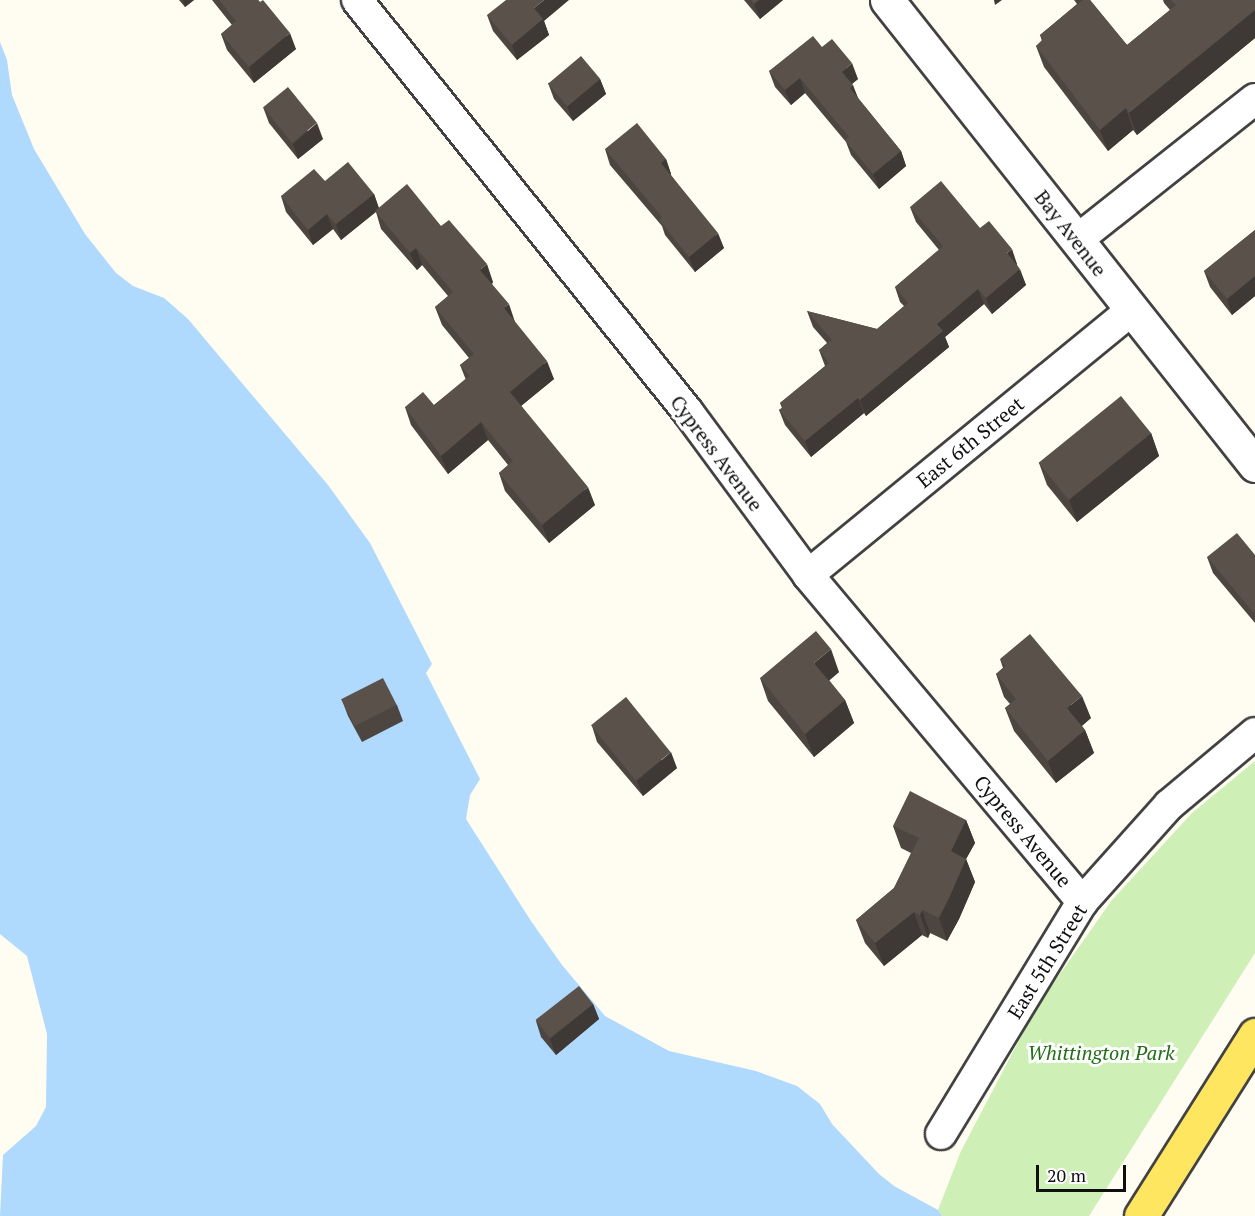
<!DOCTYPE html>
<style>
body{margin:0}
#map{position:relative;width:1255px;height:1216px;overflow:hidden;background:#fffdf1;font-family:"PT Serif",serif}
div>[style]{position:absolute}
.green>*{inset:0;background:#ceefb5}
.water>*{inset:0;background:#afd9fd}
.roads{filter:drop-shadow(2px 0 #424242) drop-shadow(-2px 0 #424242) drop-shadow(0 2px #424242) drop-shadow(0 -2px #424242)}
.minor>*{height:30px;margin:-15px;padding:0 15px;transform-origin:15px;border-radius:15px;background:#fff}
.tertiary>*{height:33px;margin:-16.5px;padding:0 16.5px;transform-origin:16.5px;border-radius:16.5px;background:#fff}
.primary>*{height:33px;margin:-16.5px;padding:0 16.5px;transform-origin:16.5px;border-radius:16.5px;background:#ffe661}
.wall>*{inset:0;background:#4d4640}
.shaded-wall>*{inset:0;background:#3e3934}
.building>*{inset:0;background:#59514a;transform-origin:0 0}
span{translate:-50% -50%;white-space:nowrap;text-align:center;line-height:1.15;-webkit-text-stroke:6px #fff;paint-order:stroke}
.street-label{font-size:20px;color:#0f0f0f}
.park-label{font-size:20px;color:#226f17;font-style:italic}
.scale{position:absolute;left:1036px;top:1165px;width:90px;height:27px;box-sizing:border-box;border:3px solid #0f0f0f;border-top:0;padding-left:8px;font-size:18px;line-height:21px;white-space:nowrap;color:#0f0f0f;-webkit-text-stroke:4px #fff;paint-order:stroke}
</style>
<div id="map">
<div class="green">
<i style="clip-path:polygon(1255px 761px,1255px 953px,1089px 1216px,942px 1216px,938px 1210px,961px 1151px,1036px 1008px,1112px 900px,1192px 813px)"></i>
</div>
<div class="water">
<i style="clip-path:polygon(0 42px,7px 60px,12px 95px,34px 149px,85px 234px,116px 273px,133px 286px,164px 298px,188px 319px,328px 485px,370px 543px,432px 664px,426px 673px,480px 779px,470px 795px,466px 819px,531px 921px,562px 965px,605px 1016px,669px 1051px,756px 1071px,797px 1086px,820px 1104px,832px 1124px,879px 1174px,894px 1186px,938px 1210px,942px 1216px,0 1216px,3px 1155px,36px 1126px,46px 1107px,47px 1034px,27px 956px,0 934px)"></i>
</div>
<div class="roads">
<div class="minor">
<i style="left:357px;top:0;width:528px;rotate:51.22deg"></i>
<i style="left:688px;top:412px;width:202px;rotate:53.6deg"></i>
<i style="left:808px;top:575px;width:427px;rotate:50deg"></i>
<i style="left:1077px;top:240px;width:227px;rotate:-38.4deg"></i>
<i style="left:808px;top:575px;width:419px;rotate:-39.3deg"></i>
<i style="left:941px;top:1134px;width:271px;rotate:-58.7deg"></i>
<i style="left:1082px;top:902px;width:130px;rotate:-48.1deg"></i>
<i style="left:1169px;top:805px;width:112px;rotate:-39.9deg"></i>
</div>
<div class="tertiary">
<i style="left:887px;top:0;width:593px;rotate:51.64deg"></i>
</div>
<div class="primary">
<i style="left:1141px;top:1216px;width:214px;rotate:-57.8deg"></i>
</div>
</div>
<div class="wall">
<i style="clip-path:polygon(179px 0,194px 0,185px 7px)"></i>
<i style="clip-path:polygon(212px 0,258px 0,296px 49px,254px 83px,227px 50px,221px 34px,232px 25px)"></i>
<i style="clip-path:polygon(744px 0,783px 0,760px 19px)"></i>
<i style="clip-path:polygon(1074px 0,1090px 0,1127px 45px,1170px 10px,1164px 3px,1163px 0,1255px 0,1255px 38px,1137px 135px,1133px 130px,1108px 151px,1044px 67px,1036px 46px,1042px 41px,1040px 35px,1077px 4px)"></i>
<i style="clip-path:polygon(487px 15px,544px 21px,549px 35px,517px 60px,493px 31px)"></i>
<i style="clip-path:polygon(822px 47px,858px 79px,852px 84px,858px 98px,901px 151px,906px 166px,879px 189px,851px 155px,846px 142px,805px 93px,791px 105px,775px 87px,769px 71px)"></i>
<i style="clip-path:polygon(600px 79px,606px 94px,573px 121px,554px 99px,548px 83px)"></i>
<i style="clip-path:polygon(263px 107px,323px 139px,298px 159px,269px 123px)"></i>
<i style="clip-path:polygon(605px 149px,666px 159px,671px 174px,671px 175px,724px 248px,695px 272px,665px 235px,662px 226px,610px 165px)"></i>
<i style="clip-path:polygon(325px 181px,374px 194px,379px 208px,441px 226px,493px 282px,492px 284px,515px 322px,554px 379px,521px 406px,595px 505px,549px 543px,505px 491px,499px 473px,508px 465px,488px 440px,448px 474px,411px 425px,405px 407px,434px 405px,466px 380px,460px 365px,469px 358px,442px 325px,435px 307px,448px 296px,422px 265px,417px 270px,381px 229px,376px 212px,341px 240px,333px 229px,313px 245px,286px 212px,281px 196px)"></i>
<i style="clip-path:polygon(910px 207px,980px 228px,1017px 264px,1017px 265px,1026px 285px,992px 314px,984px 304px,945px 337px,949px 347px,866px 416px,864px 413px,811px 457px,785px 425px,779px 410px,782px 408px,780px 403px,825px 366px,819px 350px,827px 343px,813px 327px,807px 311px,877px 329px,904px 306px,900px 302px,895px 287px,939px 250px,916px 222px)"></i>
<i style="clip-path:polygon(1255px 230px,1255px 296px,1232px 315px,1210px 287px,1204px 271px)"></i>
<i style="clip-path:polygon(1151px 433px,1159px 456px,1077px 522px,1047px 485px,1039px 463px)"></i>
<i style="clip-path:polygon(1255px 555px,1255px 623px,1213px 573px,1207px 557px)"></i>
<i style="clip-path:polygon(1000px 659px,1091px 718px,1082px 726px,1085px 730px,1094px 753px,1056px 783px,1014px 731px,1005px 708px,1010px 704px,1004px 697px,996px 674px,1003px 668px)"></i>
<i style="clip-path:polygon(839px 672px,829px 680px,845px 700px,854px 723px,814px 757px,768px 701px,760px 678px)"></i>
<i style="clip-path:polygon(342px 700px,397px 705px,403px 721px,362px 742px,348px 716px)"></i>
<i style="clip-path:polygon(592px 726px,677px 768px,643px 796px,597px 742px)"></i>
<i style="clip-path:polygon(966px 820px,975px 843px,966px 859px,975px 882px,959px 919px,947px 941px,930px 933px,928px 938px,922px 935px,884px 966px,865px 943px,856px 920px,894px 888px,911px 853px,901px 848px,893px 826px)"></i>
<i style="clip-path:polygon(593px 1004px,599px 1019px,556px 1055px,541px 1037px,536px 1021px)"></i>
</div>
<div class="shaded-wall">
<i style="clip-path:polygon(183px 0,194px 0,185px 7px)"></i>
<i style="clip-path:polygon(544px 0,569px 0,544px 21px,549px 35px,517px 60px,512px 45px,534px 8px)"></i>
<i style="clip-path:polygon(759px 0,783px 0,760px 19px,754px 4px)"></i>
<i style="clip-path:polygon(994px 0,1002px 0,995px 5px)"></i>
<i style="clip-path:polygon(1255px 10px,1255px 38px,1137px 135px,1129px 113px)"></i>
<i style="clip-path:polygon(290px 33px,296px 49px,254px 83px,249px 67px)"></i>
<i style="clip-path:polygon(852px 63px,858px 79px,848px 87px,842px 72px)"></i>
<i style="clip-path:polygon(800px 78px,805px 93px,791px 105px,785px 90px)"></i>
<i style="clip-path:polygon(600px 79px,606px 94px,573px 121px,567px 106px)"></i>
<i style="clip-path:polygon(853px 85px,859px 101px,850px 88px)"></i>
<i style="clip-path:polygon(1126px 108px,1133px 130px,1108px 151px,1100px 130px)"></i>
<i style="clip-path:polygon(317px 123px,323px 139px,298px 159px,293px 144px)"></i>
<i style="clip-path:polygon(901px 151px,906px 166px,879px 189px,873px 174px)"></i>
<i style="clip-path:polygon(666px 159px,671px 174px,666px 179px,661px 163px)"></i>
<i style="clip-path:polygon(374px 194px,379px 209px,341px 240px,336px 224px)"></i>
<i style="clip-path:polygon(327px 214px,333px 229px,313px 245px,308px 230px)"></i>
<i style="clip-path:polygon(718px 233px,724px 248px,695px 272px,689px 257px)"></i>
<i style="clip-path:polygon(416px 248px,422px 265px,417px 270px,410px 253px)"></i>
<i style="clip-path:polygon(1012px 249px,1017px 264px,1013px 269px,1007px 253px)"></i>
<i style="clip-path:polygon(487px 264px,493px 282px,487px 288px,480px 270px)"></i>
<i style="clip-path:polygon(1020px 269px,1026px 285px,992px 314px,986px 298px)"></i>
<i style="clip-path:polygon(1255px 276px,1255px 296px,1232px 315px,1227px 299px)"></i>
<i style="clip-path:polygon(978px 289px,984px 304px,945px 337px,949px 347px,866px 416px,860px 400px,937px 324px)"></i>
<i style="clip-path:polygon(509px 304px,515px 322px,504px 308px)"></i>
<i style="clip-path:polygon(547px 361px,554px 379px,516px 410px,510px 392px)"></i>
<i style="clip-path:polygon(858px 398px,864px 413px,811px 457px,805px 441px)"></i>
<i style="clip-path:polygon(481px 422px,488px 440px,448px 474px,441px 456px)"></i>
<i style="clip-path:polygon(1151px 433px,1159px 456px,1077px 522px,1069px 499px)"></i>
<i style="clip-path:polygon(588px 487px,595px 505px,549px 543px,542px 525px)"></i>
<i style="clip-path:polygon(831px 649px,839px 672px,823px 686px,814px 663px)"></i>
<i style="clip-path:polygon(1082px 696px,1091px 718px,1075px 731px,1067px 708px)"></i>
<i style="clip-path:polygon(845px 700px,854px 723px,814px 757px,805px 734px)"></i>
<i style="clip-path:polygon(1085px 730px,1094px 753px,1056px 783px,1048px 761px)"></i>
<i style="clip-path:polygon(671px 752px,677px 768px,643px 796px,637px 781px)"></i>
<i style="clip-path:polygon(966px 820px,975px 843px,966px 859px,975px 882px,959px 919px,947px 941px,939px 918px,951px 851px)"></i>
<i style="clip-path:polygon(922px 910px,930px 933px,928px 938px,920px 915px)"></i>
<i style="clip-path:polygon(914px 912px,922px 935px,884px 966px,875px 943px)"></i>
<i style="clip-path:polygon(593px 1004px,599px 1019px,556px 1055px,550px 1039px)"></i>
</div>
<div class="building">
<i style="clip-path:polygon(219px 0,258px 0,260px 2px,263px 0,290px 33px,249px 67px,221px 34px,236px 21px)"></i>
<i style="clip-path:polygon(506px 0,544px 0,534px 8px,543px 19px,512px 45px,487px 15px)"></i>
<i style="clip-path:polygon(751px 0,759px 0,754px 4px)"></i>
<i style="clip-path:polygon(1083px 0,1090px 0,1127px 45px,1176px 5px,1171px 0,1255px 0,1255px 10px,1129px 113px,1126px 108px,1100px 130px,1036px 46px,1043px 39px,1040px 35px)"></i>
<i style="clip-path:polygon(813px 36px,822px 47px,832px 39px,852px 63px,842px 72px,853px 85px,850px 88px,901px 151px,873px 174px,845px 140px,849px 137px,800px 78px,785px 90px,769px 71px)"></i>
<i style="left:581px;top:56px;width:30px;height:43px;rotate:50deg"></i>
<i style="left:288px;top:87px;width:46px;height:32px;rotate:51deg"></i>
<i style="clip-path:polygon(637px 123px,666px 159px,661px 163px,718px 233px,689px 257px,659px 220px,662px 217px,605px 149px)"></i>
<i style="clip-path:polygon(348px 162px,374px 194px,336px 224px,327px 214px,308px 230px,281px 196px,314px 169px,325px 181px)"></i>
<i style="clip-path:polygon(941px 181px,980px 228px,989px 221px,1012px 249px,1007px 253px,1020px 269px,986px 298px,978px 289px,937px 324px,943px 331px,860px 400px,858px 398px,805px 441px,779px 410px,783px 407px,780px 403px,829px 363px,819px 350px,832px 340px,807px 311px,877px 329px,908px 303px,895px 287px,943px 246px,910px 207px)"></i>
<i style="clip-path:polygon(407px 184px,441px 226px,449px 220px,487px 264px,480px 270px,509px 304px,504px 308px,547px 361px,510px 392px,588px 487px,542px 525px,499px 473px,513px 461px,481px 422px,441px 456px,405px 407px,423px 392px,434px 405px,469px 376px,460px 365px,474px 354px,435px 307px,453px 292px,416px 248px,410px 253px,375px 211px)"></i>
<i style="clip-path:polygon(1255px 230px,1255px 276px,1227px 299px,1204px 271px)"></i>
<i style="left:1121px;top:396px;width:48px;height:106px;rotate:51deg"></i>
<i style="clip-path:polygon(1237px 533px,1255px 555px,1255px 611px,1253px 612px,1207px 557px)"></i>
<i style="clip-path:polygon(816px 631px,831px 649px,814px 663px,845px 700px,805px 734px,760px 678px)"></i>
<i style="clip-path:polygon(1030px 634px,1082px 696px,1067px 708px,1085px 730px,1048px 761px,1005px 708px,1016px 699px,996px 674px,1005px 666px,1000px 659px)"></i>
<i style="left:383px;top:678px;width:30px;height:47px;rotate:63deg"></i>
<i style="left:626px;top:697px;width:71px;height:45px;rotate:51deg"></i>
<i style="clip-path:polygon(910px 791px,966px 820px,951px 851px,966px 859px,950px 896px,939px 918px,922px 910px,920px 915px,914px 912px,875px 943px,856px 920px,894px 888px,919px 838px,893px 826px)"></i>
<i style="left:579px;top:986px;width:23px;height:55px;rotate:52deg"></i>
</div>
<div class="street-label">
<span style="left:1071px;top:233px;rotate:52deg">Bay Avenue</span>
<span style="left:970px;top:442px;rotate:-39deg">East 6th Street</span>
<span style="left:717px;top:453px;rotate:53deg">Cypress Avenue</span>
<span style="left:1023px;top:831px;rotate:50deg">Cypress Avenue</span>
<span style="left:1047px;top:961px;rotate:-58deg">East 5th Street</span>
</div>
<div class="park-label">
<span style="left:1101px;top:1052px">Whittington Park</span>
</div>
<div class="scale">20 m</div>
</div>
